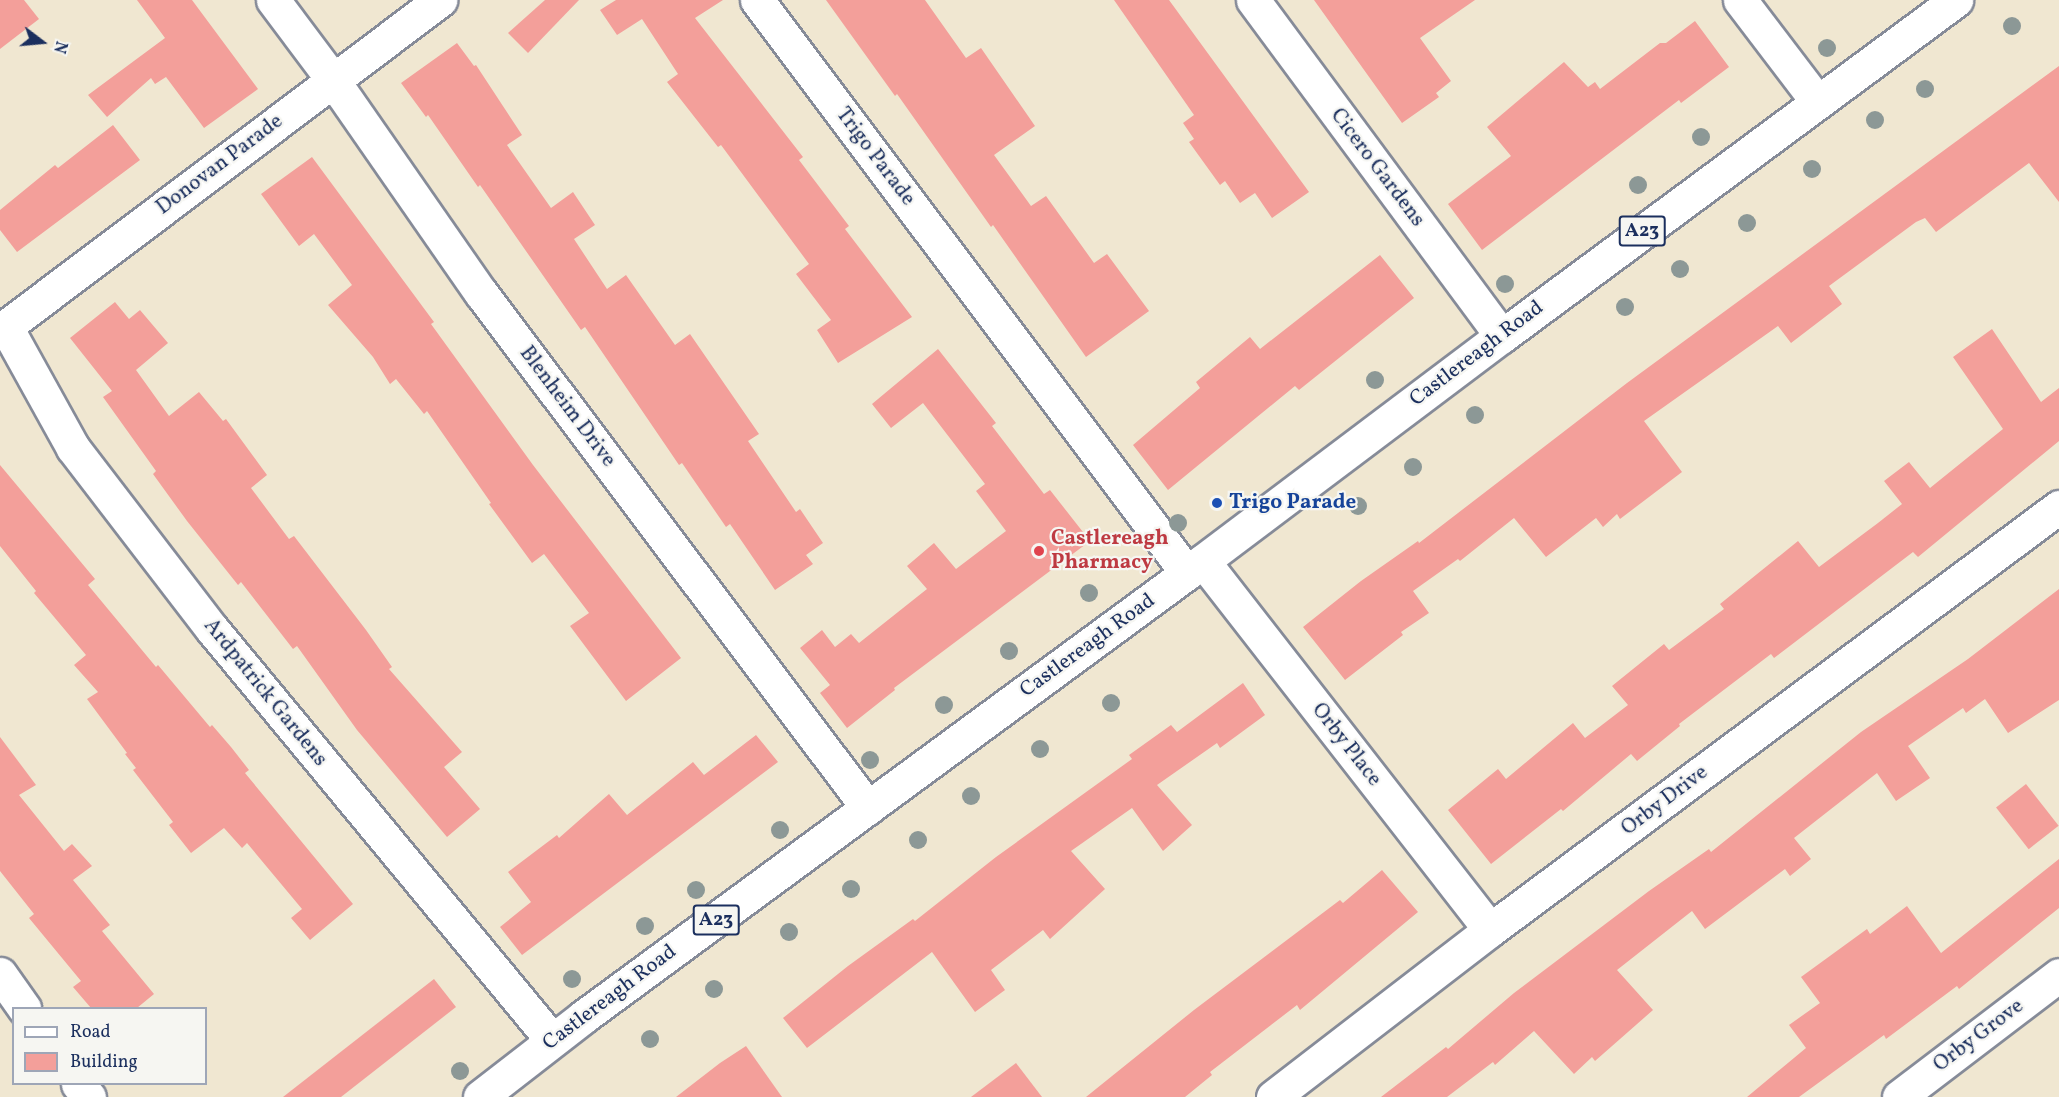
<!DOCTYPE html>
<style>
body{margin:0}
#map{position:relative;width:2059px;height:1097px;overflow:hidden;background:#f0e7d1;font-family:Vollkorn,serif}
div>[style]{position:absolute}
.building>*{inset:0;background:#f39f9a;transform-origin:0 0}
.roads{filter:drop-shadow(2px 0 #868b98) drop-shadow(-2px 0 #868b98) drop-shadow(0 2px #868b98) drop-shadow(0 -2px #868b98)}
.minor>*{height:33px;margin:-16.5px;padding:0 16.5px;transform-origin:16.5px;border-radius:16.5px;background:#fff}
.major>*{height:33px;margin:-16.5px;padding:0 16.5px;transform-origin:16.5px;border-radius:16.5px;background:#fff}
.trees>*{width:18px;height:18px;margin:-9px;border-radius:50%;background:#8c9896}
.dots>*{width:16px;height:16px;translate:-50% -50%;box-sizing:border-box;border:3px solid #f6f6f2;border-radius:50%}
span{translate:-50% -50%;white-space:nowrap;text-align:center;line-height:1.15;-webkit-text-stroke:4.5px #f6f6f2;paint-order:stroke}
.shield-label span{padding:2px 4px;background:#f6f6f2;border:2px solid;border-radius:4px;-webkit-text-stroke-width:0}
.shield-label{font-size:20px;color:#1b2f5e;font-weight:700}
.street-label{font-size:21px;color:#1b2f5e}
.transit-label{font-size:21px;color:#164399;font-weight:700}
.left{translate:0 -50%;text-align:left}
.health-label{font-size:21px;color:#be3a42;font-weight:700}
.legend{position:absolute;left:12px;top:1007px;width:195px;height:78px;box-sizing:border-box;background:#f6f6f2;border:2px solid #9ea6b7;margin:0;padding:8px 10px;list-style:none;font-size:18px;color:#1b2f5e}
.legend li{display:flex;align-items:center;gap:12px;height:30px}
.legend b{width:30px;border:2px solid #9ea6b7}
.north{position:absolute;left:12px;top:12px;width:60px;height:60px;-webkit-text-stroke:4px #f6f6f2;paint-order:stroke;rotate:106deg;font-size:16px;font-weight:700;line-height:24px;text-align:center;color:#1b2f5e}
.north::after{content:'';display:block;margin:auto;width:21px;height:27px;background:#1b2f5e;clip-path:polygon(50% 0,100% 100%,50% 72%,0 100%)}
</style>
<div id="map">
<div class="building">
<i style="clip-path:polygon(0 0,24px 0,39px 19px,0 49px)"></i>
<i style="clip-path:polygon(137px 0,192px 0,258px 89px,204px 128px,166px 77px,155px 84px,151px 78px,107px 117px,88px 95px,165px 38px)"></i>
<i style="clip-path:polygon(545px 0,579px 0,528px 53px,508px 33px)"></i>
<i style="clip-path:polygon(616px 0,723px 0,695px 18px,803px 157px,799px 160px,849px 226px,845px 229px,912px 317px,838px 363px,817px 330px,831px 320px,796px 274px,809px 264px,721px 145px,718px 147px,667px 82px,678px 74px,642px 19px,617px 35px,600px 10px)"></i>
<i style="clip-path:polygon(826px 0,925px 0,966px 58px,981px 48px,1035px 126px,994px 155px,1031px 206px,1046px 196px,1094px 263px,1107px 254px,1149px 311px,1086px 357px,993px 225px,991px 227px,897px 94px,895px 96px)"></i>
<i style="clip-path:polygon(1114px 0,1169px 0,1309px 192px,1272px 218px,1255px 193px,1240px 203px,1225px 181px,1220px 185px,1189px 142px,1194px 139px,1183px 123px,1194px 115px)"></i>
<i style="clip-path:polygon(1314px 0,1475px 0,1420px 38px,1451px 81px,1436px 93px,1439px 97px,1402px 123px)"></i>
<i style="clip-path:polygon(1695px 21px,1729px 67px,1681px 103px,1679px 100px,1482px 250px,1448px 204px,1511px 156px,1487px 127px,1564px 62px,1588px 87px,1595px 82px,1600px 89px,1660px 43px,1666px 43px)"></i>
<i style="clip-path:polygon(457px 43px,474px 66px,476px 65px,522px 135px,507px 145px,551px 208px,573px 192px,595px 225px,574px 239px,607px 289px,626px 275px,675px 345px,690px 334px,759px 434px,748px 441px,796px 512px,800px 509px,823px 543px,806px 555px,813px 564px,775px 590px,730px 524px,726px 527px,682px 463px,679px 465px,585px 327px,581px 330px,480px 185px,478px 187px,428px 115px,426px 117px,401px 83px)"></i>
<i style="clip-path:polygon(2059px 66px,2059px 202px,2029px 163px,1936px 232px,1925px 218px,1916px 222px,1829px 286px,1842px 304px,1791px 343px,1778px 326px,1644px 421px,1682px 472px,1620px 519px,1617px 514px,1603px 527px,1596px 518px,1546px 557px,1514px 518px,1460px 561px,1458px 559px,1413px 591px,1429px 613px,1401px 632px,1403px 635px,1345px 680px,1303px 627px,1361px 581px,1418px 541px,1419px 543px,1627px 383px)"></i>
<i style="clip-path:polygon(113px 125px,140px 160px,17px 252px,0 230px,0 210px,55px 165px,58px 168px)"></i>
<i style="clip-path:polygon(312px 157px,434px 322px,431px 324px,533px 465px,681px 658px,626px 701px,570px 626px,589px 613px,544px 554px,532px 563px,489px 504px,491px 503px,427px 411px,424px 414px,396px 379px,390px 384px,373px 357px,328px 305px,352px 285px,314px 234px,299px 246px,261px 194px)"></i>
<i style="clip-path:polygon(1380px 255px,1414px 298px,1299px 390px,1295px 386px,1168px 490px,1133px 445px,1200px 388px,1196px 382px,1250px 337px,1260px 349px)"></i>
<i style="clip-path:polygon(115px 302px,129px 319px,140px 310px,168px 343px,136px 370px,169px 416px,199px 392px,223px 421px,226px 419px,267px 475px,251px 488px,289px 539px,294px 536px,366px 630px,392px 667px,389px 669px,462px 752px,444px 767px,480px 809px,447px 837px,357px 730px,297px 646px,293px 649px,241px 582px,238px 585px,187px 521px,153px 474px,156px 471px,103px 397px,112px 391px,70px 338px)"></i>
<i style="clip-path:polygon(1992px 329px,2041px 402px,2059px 388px,2059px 441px,1918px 557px,1913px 552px,1774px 658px,1771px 654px,1679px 724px,1680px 726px,1637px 761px,1631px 754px,1563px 811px,1561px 809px,1491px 864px,1448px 810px,1498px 769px,1506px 779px,1573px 723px,1585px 738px,1628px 705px,1612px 686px,1664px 644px,1669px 650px,1724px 609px,1720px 604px,1798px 541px,1819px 567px,1878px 523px,1902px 504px,1884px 481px,1909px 462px,1930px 488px,2003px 429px,1953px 357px)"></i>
<i style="clip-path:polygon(938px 349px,996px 423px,992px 426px,1044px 494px,1050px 490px,1090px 541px,894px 688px,895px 690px,847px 728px,820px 693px,830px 685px,800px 648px,822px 630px,835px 647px,851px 634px,859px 643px,927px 589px,907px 566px,934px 543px,956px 569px,1006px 531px,976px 491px,985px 484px,923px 403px,891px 428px,872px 404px)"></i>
<i style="clip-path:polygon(0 465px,95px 579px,88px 585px,156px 667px,158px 665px,210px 727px,212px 725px,231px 747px,249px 770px,245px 773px,353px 904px,310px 940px,291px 918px,302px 909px,247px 843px,242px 848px,224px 828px,191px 853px,169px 825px,173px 822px,133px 770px,136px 768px,125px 754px,127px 753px,87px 699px,98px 692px,74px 665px,86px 655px,34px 593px,36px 591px,0 546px)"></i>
<i style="clip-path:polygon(2059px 589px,2059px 700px,2008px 733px,1985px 699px,1966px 713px,1963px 708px,1908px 746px,1930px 778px,1896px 801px,1877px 773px,1794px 838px,1811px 859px,1790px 876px,1785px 869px,1705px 929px,1692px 911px,1617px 970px,1653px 1010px,1595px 1061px,1592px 1057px,1574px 1074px,1534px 1031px,1495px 1065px,1493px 1062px,1447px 1097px,1381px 1097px,1446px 1047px,1448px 1049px,1514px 993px,1649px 891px,1709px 849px,1711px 852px,1861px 732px,1968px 659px)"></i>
<i style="clip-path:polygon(1243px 683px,1265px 715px,1220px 748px,1217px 743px,1157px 785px,1192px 825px,1163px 851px,1132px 808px,1071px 851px,1105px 889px,1050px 939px,1043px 930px,991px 970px,1005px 990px,975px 1012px,932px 952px,807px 1048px,783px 1018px,848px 966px,913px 919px,915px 921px,996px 857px,1132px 759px,1129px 755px,1171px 725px,1177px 732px)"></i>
<i style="clip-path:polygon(756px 735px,778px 762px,522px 955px,500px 927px,531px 902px,508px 872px,557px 835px,559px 838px,609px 794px,627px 815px,693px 762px,704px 775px)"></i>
<i style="clip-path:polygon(0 737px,36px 785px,19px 795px,64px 851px,72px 844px,92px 866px,73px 880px,110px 925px,102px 931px,154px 994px,137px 1008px,91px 1008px,73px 987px,81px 981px,29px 918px,34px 914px,0 871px)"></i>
<i style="left:2026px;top:784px;width:53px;height:38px;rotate:52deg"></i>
<i style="clip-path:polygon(2059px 859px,2059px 908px,1959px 989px,1957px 986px,1886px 1039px,1884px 1035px,1799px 1097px,1747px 1097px,1806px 1048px,1789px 1025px,1820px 1003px,1801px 977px,1867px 929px,1870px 934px,1907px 906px,1941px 953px)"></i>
<i style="clip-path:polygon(1382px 870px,1418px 912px,1300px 1010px,1297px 1005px,1210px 1072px,1212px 1075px,1185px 1097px,1086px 1097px,1194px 1010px,1340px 900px,1343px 903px)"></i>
<i style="clip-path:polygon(434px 979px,456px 1007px,341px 1097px,283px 1097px)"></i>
<i style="clip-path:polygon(746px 1046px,782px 1097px,676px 1097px,720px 1063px)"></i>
<i style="clip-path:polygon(1016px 1063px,1042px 1097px,971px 1097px)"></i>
</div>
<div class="roads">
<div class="minor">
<i style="left:273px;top:0;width:99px;rotate:53.2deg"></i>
<i style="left:332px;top:79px;width:261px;rotate:55.2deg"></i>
<i style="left:481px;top:293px;width:644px;rotate:53.08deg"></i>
<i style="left:757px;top:0;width:716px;rotate:53.11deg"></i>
<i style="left:1253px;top:0;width:418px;rotate:53.5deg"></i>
<i style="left:1740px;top:0;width:127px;rotate:52.7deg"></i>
<i style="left:6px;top:327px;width:138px;rotate:61deg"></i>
<i style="left:73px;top:448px;width:228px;rotate:52.5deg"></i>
<i style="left:212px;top:629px;width:533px;rotate:50.4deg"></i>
<i style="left:0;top:331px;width:551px;rotate:-36.95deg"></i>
<i style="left:1203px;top:561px;width:467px;rotate:52.1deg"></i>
<i style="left:0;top:974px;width:42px;rotate:54.8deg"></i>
<i style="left:78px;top:1084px;width:17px;rotate:50deg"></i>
<i style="left:1273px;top:1097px;width:274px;rotate:-37.6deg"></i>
<i style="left:1490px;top:930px;width:709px;rotate:-36.63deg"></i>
<i style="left:1899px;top:1097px;width:201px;rotate:-37.3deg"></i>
</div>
<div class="major">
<i style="left:480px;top:1097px;width:130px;rotate:-37.8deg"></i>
<i style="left:583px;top:1017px;width:750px;rotate:-36.32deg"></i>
<i style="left:1187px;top:573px;width:394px;rotate:-37deg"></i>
<i style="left:1502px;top:336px;width:565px;rotate:-36.5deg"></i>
</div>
</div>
<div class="trees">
<i style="left:2012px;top:26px"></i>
<i style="left:1827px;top:48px"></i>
<i style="left:1925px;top:89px"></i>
<i style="left:1875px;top:120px"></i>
<i style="left:1701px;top:137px"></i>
<i style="left:1812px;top:169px"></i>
<i style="left:1638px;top:185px"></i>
<i style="left:1747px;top:223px"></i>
<i style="left:1680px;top:269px"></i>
<i style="left:1505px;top:284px"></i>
<i style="left:1625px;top:307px"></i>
<i style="left:1375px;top:380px"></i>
<i style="left:1475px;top:415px"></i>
<i style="left:1413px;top:467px"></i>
<i style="left:1358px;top:506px"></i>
<i style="left:1178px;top:523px"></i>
<i style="left:1089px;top:593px"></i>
<i style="left:1009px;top:651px"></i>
<i style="left:1111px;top:703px"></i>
<i style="left:944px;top:705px"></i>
<i style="left:1040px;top:749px"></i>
<i style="left:870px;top:760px"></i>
<i style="left:971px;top:796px"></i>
<i style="left:780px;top:830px"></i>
<i style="left:918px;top:840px"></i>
<i style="left:851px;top:889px"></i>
<i style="left:696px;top:890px"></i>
<i style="left:645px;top:926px"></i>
<i style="left:789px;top:932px"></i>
<i style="left:572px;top:979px"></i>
<i style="left:714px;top:989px"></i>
<i style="left:650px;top:1039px"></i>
<i style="left:460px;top:1071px"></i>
</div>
<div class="dots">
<i style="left:1217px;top:503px;background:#1a4fb4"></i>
<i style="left:1039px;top:551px;background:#e0444e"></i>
</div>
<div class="shield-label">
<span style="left:1642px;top:231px">A23</span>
<span style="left:716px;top:920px">A23</span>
</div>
<div class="street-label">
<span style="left:875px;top:157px;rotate:53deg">Trigo Parade</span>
<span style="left:220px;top:165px;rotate:-37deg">Donovan Parade</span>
<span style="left:1377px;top:168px;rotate:53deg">Cicero Gardens</span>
<span style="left:1477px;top:354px;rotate:-37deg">Castlereagh Road</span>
<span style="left:567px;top:407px;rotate:53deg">Blenheim Drive</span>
<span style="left:1088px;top:646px;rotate:-36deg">Castlereagh Road</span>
<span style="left:265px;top:693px;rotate:51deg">Ardpatrick Gardens</span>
<span style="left:1346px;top:745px;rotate:52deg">Orby Place</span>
<span style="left:1665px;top:801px;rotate:-37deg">Orby Drive</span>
<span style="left:610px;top:998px;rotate:-37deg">Castlereagh Road</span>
<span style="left:1979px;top:1036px;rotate:-37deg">Orby Grove</span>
</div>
<div class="transit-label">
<span class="left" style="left:1229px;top:503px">Trigo Parade</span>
</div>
<div class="health-label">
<span class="left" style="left:1051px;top:551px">Castlereagh<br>Pharmacy</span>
</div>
<ul class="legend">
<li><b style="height:8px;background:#fff"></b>Road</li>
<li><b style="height:16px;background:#f39f9a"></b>Building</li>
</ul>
<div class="north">N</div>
</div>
